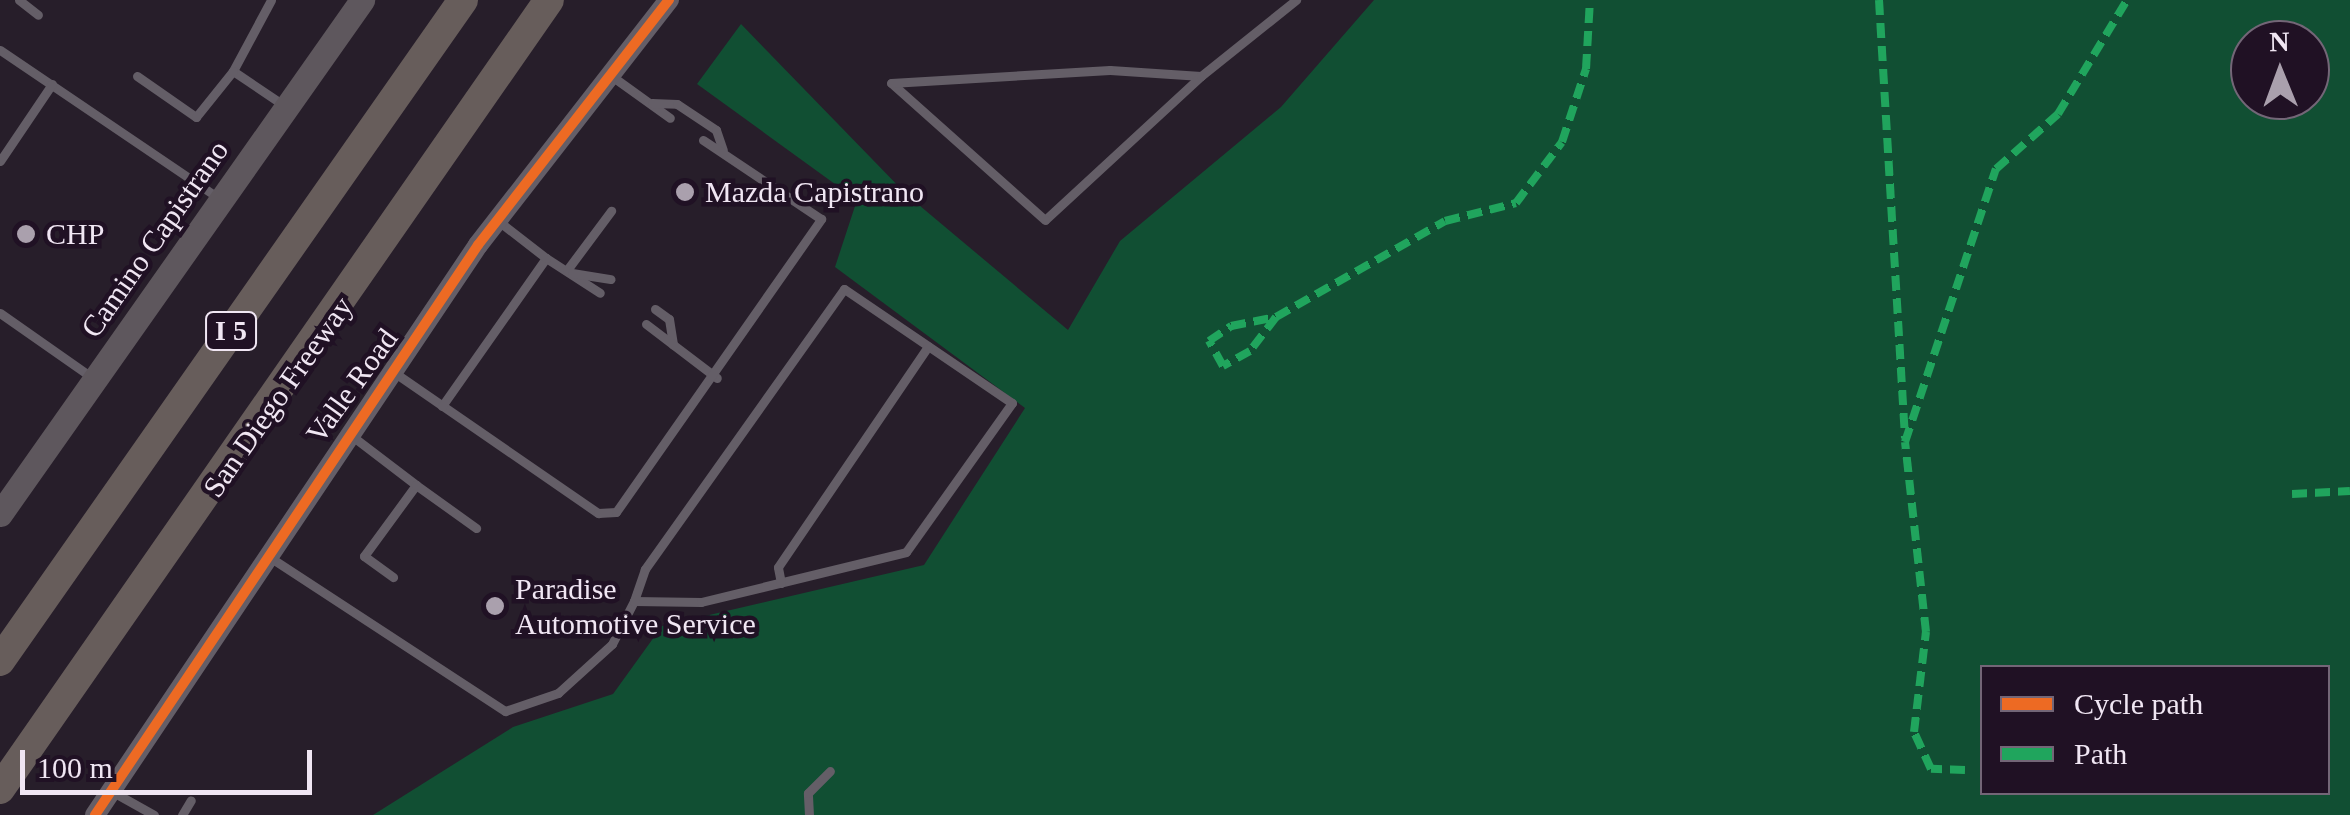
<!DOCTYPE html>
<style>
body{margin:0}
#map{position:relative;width:2350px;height:815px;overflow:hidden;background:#271e2a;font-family:"Times New Roman",serif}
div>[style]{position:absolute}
.green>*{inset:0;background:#114f33}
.service>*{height:9px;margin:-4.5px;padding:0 4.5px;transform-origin:4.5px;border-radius:4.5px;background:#645e67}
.tertiary>*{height:20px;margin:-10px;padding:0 10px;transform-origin:10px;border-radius:10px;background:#645e67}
.secondary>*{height:25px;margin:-12.5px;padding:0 12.5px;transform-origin:12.5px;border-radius:12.5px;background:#5e575d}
.motorway>*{height:30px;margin:-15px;padding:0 15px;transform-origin:15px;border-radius:15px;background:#675d5b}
.quiet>*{height:8px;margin-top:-4px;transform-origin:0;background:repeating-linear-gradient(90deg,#20a55d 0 15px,transparent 0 23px)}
.cycleway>*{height:10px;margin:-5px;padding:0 5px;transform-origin:5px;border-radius:5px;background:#ed6a23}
.dots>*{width:28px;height:28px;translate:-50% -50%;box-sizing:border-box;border:5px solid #201124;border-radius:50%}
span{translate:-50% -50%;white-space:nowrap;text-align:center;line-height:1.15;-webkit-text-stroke:9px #201124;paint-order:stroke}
.shield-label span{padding:2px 8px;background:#201124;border:2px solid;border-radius:8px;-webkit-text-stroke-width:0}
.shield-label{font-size:28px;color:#f0e6f3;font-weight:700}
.poi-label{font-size:30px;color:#f0e6f3}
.left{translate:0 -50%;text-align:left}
.street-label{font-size:30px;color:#f0e6f3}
.legend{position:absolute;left:1980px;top:665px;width:350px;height:130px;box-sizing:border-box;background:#201124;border:2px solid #736677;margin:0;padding:12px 18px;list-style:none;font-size:30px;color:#f0e6f3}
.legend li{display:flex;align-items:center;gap:20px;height:50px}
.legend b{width:50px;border:2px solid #736677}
.north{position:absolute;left:2230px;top:20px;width:100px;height:100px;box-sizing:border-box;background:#201124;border:2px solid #736677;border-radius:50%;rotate:359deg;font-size:28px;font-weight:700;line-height:40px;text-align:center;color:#f0e6f3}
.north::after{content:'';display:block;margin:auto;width:35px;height:45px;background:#aaa0ad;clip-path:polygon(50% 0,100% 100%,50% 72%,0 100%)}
.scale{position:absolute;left:20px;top:750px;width:292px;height:45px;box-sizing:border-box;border:5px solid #f0e6f3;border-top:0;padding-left:12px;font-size:30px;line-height:35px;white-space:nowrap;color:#f0e6f3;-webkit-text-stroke:8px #201124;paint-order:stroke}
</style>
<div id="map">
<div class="green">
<i style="clip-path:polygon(evenodd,1374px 0,2350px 0,2350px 815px,373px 815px,513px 727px,613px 694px,662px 626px,924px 565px,1025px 408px,835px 267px,857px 200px,697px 84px,741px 24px,907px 195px,1068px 330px,1120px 241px,1281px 107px,1374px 0,2250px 40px,2310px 40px,2310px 100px,2250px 100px,2250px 40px,1374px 0,1982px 668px,2328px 668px,2328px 792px,1982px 792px,1982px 668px)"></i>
</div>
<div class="service">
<i style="left:19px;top:0;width:24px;rotate:38deg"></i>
<i style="left:271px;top:0;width:81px;rotate:118.2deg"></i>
<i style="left:233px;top:71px;width:59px;rotate:34deg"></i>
<i style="left:0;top:50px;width:266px;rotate:34.1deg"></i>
<i style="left:1110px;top:70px;width:91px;rotate:3.8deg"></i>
<i style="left:1201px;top:76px;width:212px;rotate:137.3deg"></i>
<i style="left:1045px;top:220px;width:206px;rotate:-138.3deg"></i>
<i style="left:891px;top:83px;width:219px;rotate:-3.4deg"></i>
<i style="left:137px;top:76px;width:72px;rotate:34.8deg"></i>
<i style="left:196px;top:117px;width:59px;rotate:-51.2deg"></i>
<i style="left:1201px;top:76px;width:122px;rotate:-38.7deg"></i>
<i style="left:613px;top:77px;width:70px;rotate:35.7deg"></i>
<i style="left:652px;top:103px;width:25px;rotate:2deg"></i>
<i style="left:677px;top:104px;width:47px;rotate:33.7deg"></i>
<i style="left:716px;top:130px;width:21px;rotate:71deg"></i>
<i style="left:0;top:161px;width:93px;rotate:-56deg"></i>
<i style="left:546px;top:258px;width:64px;rotate:32.9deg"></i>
<i style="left:567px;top:270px;width:74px;rotate:-53.3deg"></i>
<i style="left:572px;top:273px;width:39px;rotate:9deg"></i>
<i style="left:655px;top:309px;width:17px;rotate:36deg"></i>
<i style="left:669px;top:319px;width:26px;rotate:81deg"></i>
<i style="left:0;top:313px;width:113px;rotate:35deg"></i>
<i style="left:646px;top:324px;width:89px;rotate:37.3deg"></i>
<i style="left:395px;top:373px;width:247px;rotate:34.6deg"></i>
<i style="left:598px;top:513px;width:18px;rotate:-3deg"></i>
<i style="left:616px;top:512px;width:358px;rotate:-55deg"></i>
<i style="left:821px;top:219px;width:142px;rotate:-146.2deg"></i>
<i style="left:442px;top:406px;width:181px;rotate:-54.9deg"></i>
<i style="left:546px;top:258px;width:62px;rotate:-142.2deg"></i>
<i style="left:352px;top:436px;width:81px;rotate:37.4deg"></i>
<i style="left:416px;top:485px;width:88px;rotate:126.2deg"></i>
<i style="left:364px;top:556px;width:36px;rotate:36deg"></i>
<i style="left:416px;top:485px;width:74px;rotate:35.6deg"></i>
<i style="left:271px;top:558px;width:280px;rotate:33.2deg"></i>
<i style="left:505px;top:711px;width:56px;rotate:-18.8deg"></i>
<i style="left:558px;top:693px;width:73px;rotate:-42.2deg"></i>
<i style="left:612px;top:644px;width:48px;rotate:-62.9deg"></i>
<i style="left:634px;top:601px;width:67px;rotate:0.9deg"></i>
<i style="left:701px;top:602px;width:211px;rotate:-13.7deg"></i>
<i style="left:906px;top:552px;width:183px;rotate:-54.6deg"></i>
<i style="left:1012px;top:403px;width:203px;rotate:-145.8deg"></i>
<i style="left:844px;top:289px;width:344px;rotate:125.4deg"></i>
<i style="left:645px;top:569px;width:34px;rotate:109deg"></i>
<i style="left:781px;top:583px;width:16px;rotate:-101deg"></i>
<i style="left:778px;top:567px;width:267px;rotate:-55.8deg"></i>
<i style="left:113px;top:792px;width:47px;rotate:29.3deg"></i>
<i style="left:182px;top:815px;width:17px;rotate:-59deg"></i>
<i style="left:809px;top:815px;width:22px;rotate:-93deg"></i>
<i style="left:808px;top:793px;width:31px;rotate:-45deg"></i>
</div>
<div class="tertiary">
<i style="left:95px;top:815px;width:687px;rotate:-56.1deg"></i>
<i style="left:478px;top:245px;width:311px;rotate:-52.1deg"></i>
</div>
<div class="secondary">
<i style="left:0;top:514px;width:629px;rotate:-54.84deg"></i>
</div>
<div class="motorway">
<i style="left:0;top:661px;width:807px;rotate:-54.99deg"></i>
<i style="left:0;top:789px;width:961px;rotate:-55.17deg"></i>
</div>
<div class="quiet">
<i style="left:1879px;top:0;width:439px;rotate:86.6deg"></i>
<i style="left:1276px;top:317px;width:43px;rotate:127.4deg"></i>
<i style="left:1250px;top:351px;width:31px;rotate:151deg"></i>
<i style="left:1223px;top:366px;width:29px;rotate:-119deg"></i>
<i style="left:1209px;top:341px;width:27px;rotate:-34deg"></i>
<i style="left:1231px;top:326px;width:46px;rotate:-11.3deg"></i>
<i style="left:1276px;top:317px;width:194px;rotate:-29.6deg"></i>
<i style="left:1445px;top:221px;width:73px;rotate:-14.2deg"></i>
<i style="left:1516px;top:203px;width:76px;rotate:-53deg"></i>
<i style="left:1562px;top:142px;width:77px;rotate:-71.8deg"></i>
<i style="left:1586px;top:69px;width:69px;rotate:-86.7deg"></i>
<i style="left:2292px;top:494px;width:58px;rotate:-3deg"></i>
<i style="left:1965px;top:770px;width:34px;rotate:-178deg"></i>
<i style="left:1931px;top:769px;width:41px;rotate:-114.7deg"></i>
<i style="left:1914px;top:732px;width:101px;rotate:-83.2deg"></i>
<i style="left:1926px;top:632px;width:191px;rotate:-96.3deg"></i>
<i style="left:1905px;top:442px;width:288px;rotate:-71.6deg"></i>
<i style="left:1996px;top:169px;width:83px;rotate:-41.6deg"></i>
<i style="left:2058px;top:114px;width:133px;rotate:-58.8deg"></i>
</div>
<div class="cycleway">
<i style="left:95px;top:815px;width:687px;rotate:-56.1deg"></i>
<i style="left:478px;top:245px;width:311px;rotate:-52.1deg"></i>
</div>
<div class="dots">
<i style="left:685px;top:192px;background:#aaa0ad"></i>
<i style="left:26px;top:234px;background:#aaa0ad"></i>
<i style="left:495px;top:606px;background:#aaa0ad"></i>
</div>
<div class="shield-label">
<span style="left:231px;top:331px">I 5</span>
</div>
<div class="poi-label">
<span class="left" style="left:705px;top:192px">Mazda Capistrano</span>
<span class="left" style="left:46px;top:234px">CHP</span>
<span class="left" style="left:515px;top:606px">Paradise<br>Automotive Service</span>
</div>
<div class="street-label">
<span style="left:155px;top:239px;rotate:-55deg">Camino Capistrano</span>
<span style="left:352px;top:386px;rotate:-54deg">Valle Road</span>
<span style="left:278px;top:397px;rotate:-55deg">San Diego Freeway</span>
</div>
<ul class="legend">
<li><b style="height:12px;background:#ed6a23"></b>Cycle path</li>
<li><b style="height:12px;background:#20a55d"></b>Path</li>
</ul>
<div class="north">N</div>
<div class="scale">100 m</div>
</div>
